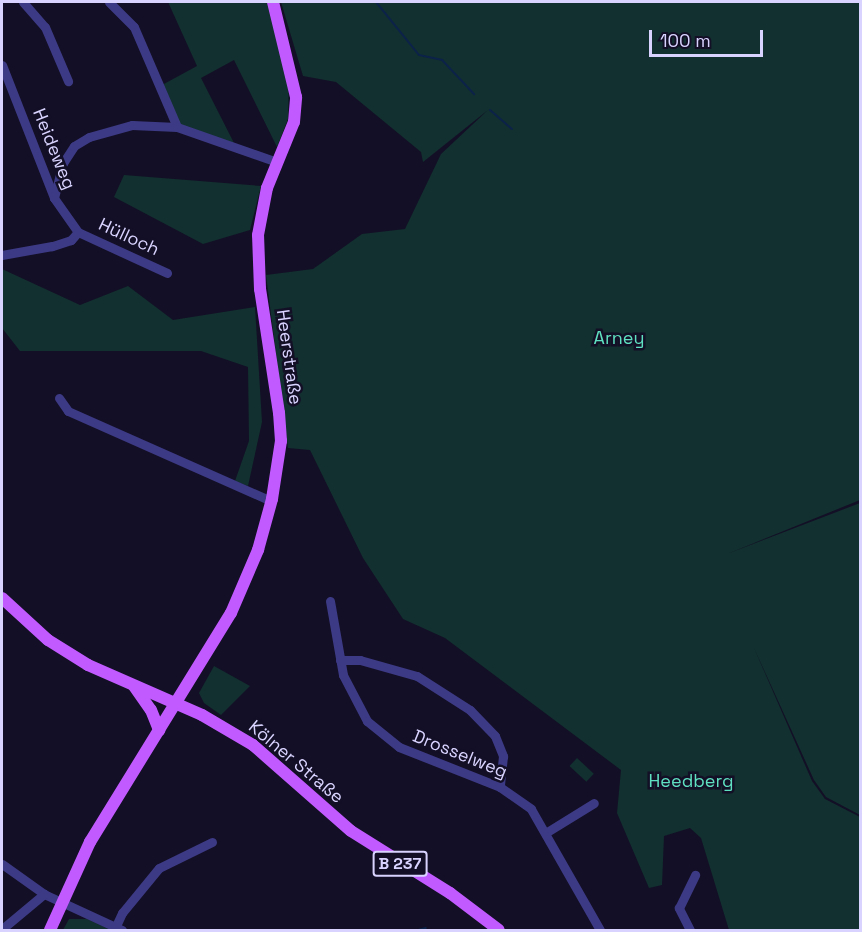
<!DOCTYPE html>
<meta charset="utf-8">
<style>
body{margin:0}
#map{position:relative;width:862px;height:932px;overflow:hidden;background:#130f26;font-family:"Space Grotesk",sans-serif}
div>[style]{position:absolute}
.green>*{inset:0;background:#12302f;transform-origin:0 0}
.stream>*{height:2px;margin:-1px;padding:0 1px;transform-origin:1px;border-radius:1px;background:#0c2248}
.minor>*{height:9px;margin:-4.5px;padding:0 4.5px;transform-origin:4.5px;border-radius:4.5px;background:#3d3a85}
.major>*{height:12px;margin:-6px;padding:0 6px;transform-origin:6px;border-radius:6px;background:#c25bff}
span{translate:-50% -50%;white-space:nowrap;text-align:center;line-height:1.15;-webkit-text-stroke:5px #130f26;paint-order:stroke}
.shield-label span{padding:2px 4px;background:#130f26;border:2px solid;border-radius:4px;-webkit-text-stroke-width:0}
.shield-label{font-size:16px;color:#d9d4ff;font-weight:700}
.street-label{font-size:18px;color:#d9d4ff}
.park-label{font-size:18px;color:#5fe0c0}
.frame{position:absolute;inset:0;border:3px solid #d9d4ff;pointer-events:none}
.scale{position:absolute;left:649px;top:30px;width:114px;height:27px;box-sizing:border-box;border:3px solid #d9d4ff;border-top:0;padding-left:8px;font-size:18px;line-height:21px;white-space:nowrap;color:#d9d4ff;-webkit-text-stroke:4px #130f26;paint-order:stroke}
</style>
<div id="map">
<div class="green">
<i style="clip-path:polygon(168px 2px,268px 2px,289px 76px,288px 119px,277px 147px,234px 60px,201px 78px,234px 143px,180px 125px,162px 85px,197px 66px)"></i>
<i style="clip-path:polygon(281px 2px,860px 2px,860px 500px,727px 554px,860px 503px,860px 815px,826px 797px,814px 780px,754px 648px,812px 781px,825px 799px,860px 817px,860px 930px,729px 930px,701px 838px,690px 828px,664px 836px,662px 885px,649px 888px,617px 813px,621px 770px,445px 638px,403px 619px,363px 558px,310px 450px,288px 448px,266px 275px,313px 269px,362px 234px,405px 229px,441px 154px,488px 110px,423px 162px,421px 152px,336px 82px,303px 76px)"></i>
<i style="clip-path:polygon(124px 175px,261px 186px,250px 230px,203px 244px,114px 197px)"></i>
<i style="clip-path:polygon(2px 269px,80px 305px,128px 286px,173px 320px,255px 307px,262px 422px,248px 486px,235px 481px,249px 441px,248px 367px,201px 351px,20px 351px,2px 328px)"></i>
<i style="clip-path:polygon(214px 666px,250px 686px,221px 715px,204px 703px,199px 693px)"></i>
<i style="left:577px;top:758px;width:23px;height:11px;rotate:43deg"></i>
<i style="clip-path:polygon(69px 919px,87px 919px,111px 930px,63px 930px)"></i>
</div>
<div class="stream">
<i style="left:376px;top:2px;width:68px;rotate:50.9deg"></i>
<i style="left:419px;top:55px;width:24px;rotate:12deg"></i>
<i style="left:442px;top:60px;width:47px;rotate:46.7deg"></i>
<i style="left:490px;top:110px;width:29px;rotate:41deg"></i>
<i style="left:418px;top:930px;width:8px;rotate:-14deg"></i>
</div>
<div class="minor">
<i style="left:23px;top:2px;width:33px;rotate:49deg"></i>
<i style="left:45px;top:27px;width:59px;rotate:66.9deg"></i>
<i style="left:109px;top:2px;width:35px;rotate:45deg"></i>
<i style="left:134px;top:27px;width:109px;rotate:66.7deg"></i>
<i style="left:2px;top:65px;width:143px;rotate:68.6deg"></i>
<i style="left:54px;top:198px;width:42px;rotate:54.8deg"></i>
<i style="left:78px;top:232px;width:11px;rotate:131deg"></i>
<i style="left:71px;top:240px;width:20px;rotate:162deg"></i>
<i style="left:52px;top:246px;width:51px;rotate:169.8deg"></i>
<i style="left:54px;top:198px;width:36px;rotate:-76deg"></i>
<i style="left:63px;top:163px;width:20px;rotate:-57deg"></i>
<i style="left:74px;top:146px;width:17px;rotate:-31deg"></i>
<i style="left:89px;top:137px;width:45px;rotate:-15.6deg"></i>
<i style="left:132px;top:125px;width:45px;rotate:2.5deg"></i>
<i style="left:177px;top:127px;width:106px;rotate:19.3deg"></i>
<i style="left:78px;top:232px;width:98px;rotate:24.7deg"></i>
<i style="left:59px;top:398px;width:16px;rotate:55deg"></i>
<i style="left:68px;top:411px;width:222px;rotate:23.9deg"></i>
<i style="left:330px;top:601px;width:75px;rotate:80deg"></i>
<i style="left:343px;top:675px;width:52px;rotate:62.4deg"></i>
<i style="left:367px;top:721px;width:41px;rotate:39.1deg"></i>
<i style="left:399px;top:747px;width:109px;rotate:21.6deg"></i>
<i style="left:500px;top:787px;width:38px;rotate:35deg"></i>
<i style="left:531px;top:809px;width:139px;rotate:60.3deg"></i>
<i style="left:340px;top:660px;width:20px"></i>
<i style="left:360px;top:660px;width:59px;rotate:15.7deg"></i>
<i style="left:417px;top:676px;width:63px;rotate:32.7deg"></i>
<i style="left:470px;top:710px;width:36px;rotate:46deg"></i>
<i style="left:495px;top:736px;width:22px;rotate:68deg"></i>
<i style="left:503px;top:756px;width:31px;rotate:96deg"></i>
<i style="left:547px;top:832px;width:55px;rotate:-31.7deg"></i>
<i style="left:2px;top:864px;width:52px;rotate:35.5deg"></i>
<i style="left:44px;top:894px;width:86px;rotate:24.8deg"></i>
<i style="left:115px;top:928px;width:17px;rotate:-65deg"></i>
<i style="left:122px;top:913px;width:58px;rotate:-50.6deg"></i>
<i style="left:159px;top:868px;width:59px;rotate:-26.1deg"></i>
<i style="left:2px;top:929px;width:55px;rotate:-39.8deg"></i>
<i style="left:690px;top:930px;width:25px;rotate:-117deg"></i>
<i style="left:679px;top:908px;width:37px;rotate:-64deg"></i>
</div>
<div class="major">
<i style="left:2px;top:598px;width:62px;rotate:42.4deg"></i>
<i style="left:48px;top:640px;width:47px;rotate:32deg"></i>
<i style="left:88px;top:665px;width:124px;rotate:23.7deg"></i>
<i style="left:202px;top:715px;width:59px;rotate:30.5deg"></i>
<i style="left:253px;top:745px;width:130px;rotate:41.3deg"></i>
<i style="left:351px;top:831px;width:117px;rotate:32.1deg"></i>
<i style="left:450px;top:893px;width:61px;rotate:37.1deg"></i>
<i style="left:134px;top:686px;width:29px;rotate:55deg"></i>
<i style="left:151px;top:710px;width:22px;rotate:68deg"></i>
<i style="left:50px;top:930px;width:97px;rotate:-65.6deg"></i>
<i style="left:90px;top:842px;width:269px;rotate:-58.4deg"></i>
<i style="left:231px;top:613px;width:69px;rotate:-66.8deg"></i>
<i style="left:258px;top:550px;width:53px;rotate:-74.6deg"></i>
<i style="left:272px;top:499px;width:59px;rotate:-81.2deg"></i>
<i style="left:281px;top:441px;width:28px;rotate:-94deg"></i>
<i style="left:279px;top:413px;width:125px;rotate:-98.7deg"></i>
<i style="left:260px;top:289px;width:54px;rotate:-92.1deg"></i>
<i style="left:258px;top:235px;width:48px;rotate:-79.2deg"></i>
<i style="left:267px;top:188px;width:71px;rotate:-67.8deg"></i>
<i style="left:294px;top:122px;width:25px;rotate:-85deg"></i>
<i style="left:296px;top:97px;width:98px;rotate:-103.6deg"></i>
</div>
<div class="shield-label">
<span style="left:400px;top:864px">B 237</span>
</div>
<div class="street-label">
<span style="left:54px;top:149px;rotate:68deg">Heideweg</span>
<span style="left:129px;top:237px;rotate:25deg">Hülloch</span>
<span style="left:289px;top:357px;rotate:82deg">Heerstraße</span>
<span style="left:460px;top:754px;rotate:22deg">Drosselweg</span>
<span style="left:296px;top:762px;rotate:40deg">Kölner Straße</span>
</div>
<div class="park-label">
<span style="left:619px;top:338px">Arney</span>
<span style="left:691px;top:781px">Heedberg</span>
</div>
<div class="frame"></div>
<div class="scale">100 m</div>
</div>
